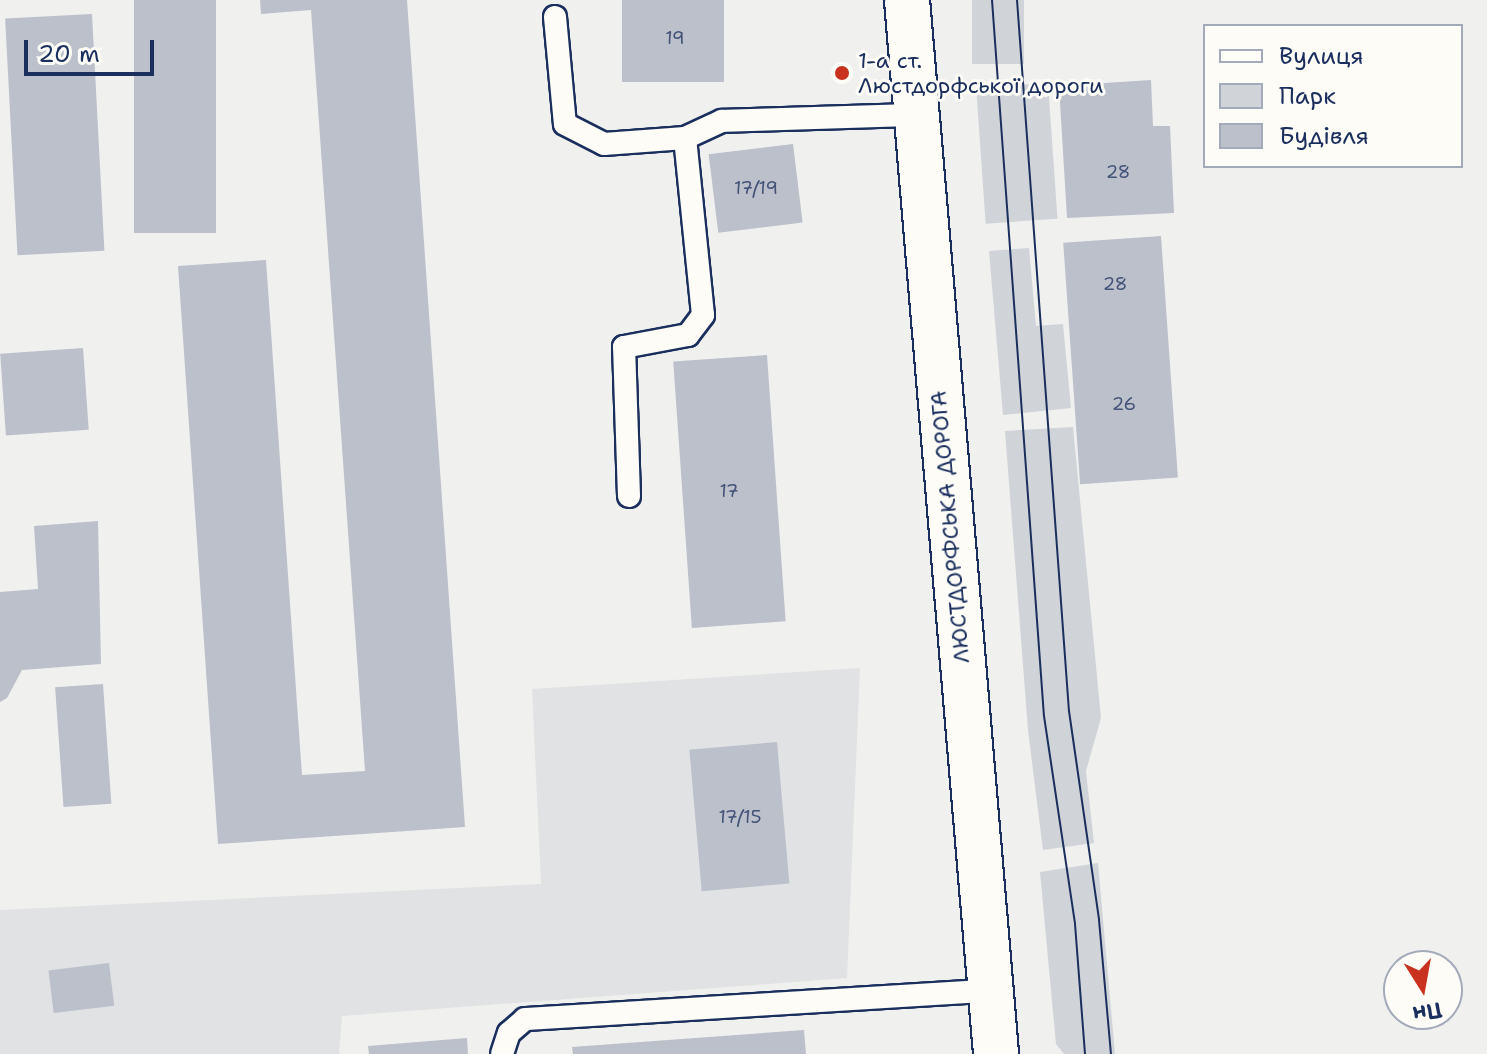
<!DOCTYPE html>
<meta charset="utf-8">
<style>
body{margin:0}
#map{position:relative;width:1487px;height:1054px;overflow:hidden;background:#f0f0ee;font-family:"Shantell Sans",sans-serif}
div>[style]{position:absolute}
.built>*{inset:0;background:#e0e2e3}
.green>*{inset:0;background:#d0d3d8;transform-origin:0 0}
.building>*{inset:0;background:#bbc0ca;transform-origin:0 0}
.roads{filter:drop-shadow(2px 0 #1b2f5e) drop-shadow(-2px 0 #1b2f5e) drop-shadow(0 2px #1b2f5e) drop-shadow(0 -2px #1b2f5e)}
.service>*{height:22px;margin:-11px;padding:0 11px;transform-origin:11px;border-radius:11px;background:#fdfcf7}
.primary>*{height:44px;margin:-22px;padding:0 22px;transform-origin:22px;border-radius:22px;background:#fdfcf7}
.tram>*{height:2px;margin:-1px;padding:0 1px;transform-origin:1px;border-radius:1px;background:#1b2f5e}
.dots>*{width:22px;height:22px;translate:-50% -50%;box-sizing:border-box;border:4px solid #fdfcf7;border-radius:50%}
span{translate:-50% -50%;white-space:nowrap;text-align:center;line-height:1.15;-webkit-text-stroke:6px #fdfcf7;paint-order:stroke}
.number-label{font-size:18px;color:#435379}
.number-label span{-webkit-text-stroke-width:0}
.poi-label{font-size:22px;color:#1b2f5e}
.left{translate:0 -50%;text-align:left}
.street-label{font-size:22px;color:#1b2f5e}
.legend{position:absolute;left:1203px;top:24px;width:260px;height:144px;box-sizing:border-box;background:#fdfcf7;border:2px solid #a3aaba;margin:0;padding:10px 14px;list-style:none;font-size:24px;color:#1b2f5e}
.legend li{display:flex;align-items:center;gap:16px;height:40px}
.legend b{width:40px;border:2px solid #a3aaba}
.north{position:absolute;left:1383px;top:950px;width:80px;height:80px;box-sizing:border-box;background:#fdfcf7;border:2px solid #a3aaba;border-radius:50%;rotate:169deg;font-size:22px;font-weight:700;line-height:32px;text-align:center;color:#1b2f5e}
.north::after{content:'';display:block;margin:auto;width:28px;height:36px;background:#c8321e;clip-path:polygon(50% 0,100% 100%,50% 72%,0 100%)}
.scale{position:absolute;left:24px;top:40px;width:130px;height:36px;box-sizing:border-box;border:4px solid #1b2f5e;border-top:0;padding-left:10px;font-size:24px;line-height:28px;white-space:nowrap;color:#1b2f5e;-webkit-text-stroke:6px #fdfcf7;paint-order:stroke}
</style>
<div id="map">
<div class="built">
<i style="clip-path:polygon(860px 668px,847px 978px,342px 1016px,339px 1054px,0 1054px,0 910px,541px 884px,532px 689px)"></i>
</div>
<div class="green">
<i style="left:972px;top:0;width:52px;height:64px"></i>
<i style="left:1048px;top:83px;width:136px;height:72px;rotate:86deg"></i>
<i style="clip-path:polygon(1029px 248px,1036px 326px,1063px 324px,1071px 408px,1003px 415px,989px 251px)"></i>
<i style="clip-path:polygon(1073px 427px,1101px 718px,1086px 771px,1094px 843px,1043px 850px,1028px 730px,1005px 431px)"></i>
<i style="clip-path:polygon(1098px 863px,1115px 1054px,1064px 1054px,1056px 1044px,1040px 872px)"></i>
</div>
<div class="building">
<i style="left:134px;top:0;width:82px;height:233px"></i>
<i style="clip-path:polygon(260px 0,407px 0,465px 827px,218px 844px,178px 266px,266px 260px,302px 775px,365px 771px,311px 10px,261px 14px)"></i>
<i style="left:622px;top:0;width:102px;height:82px"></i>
<i style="left:92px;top:14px;width:237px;height:87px;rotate:87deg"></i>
<i style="clip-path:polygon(1151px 80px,1153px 126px,1170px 126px,1174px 213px,1067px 218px,1059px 86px)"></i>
<i style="left:793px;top:144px;width:79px;height:85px;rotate:83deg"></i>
<i style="left:1161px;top:236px;width:242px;height:98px;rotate:86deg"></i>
<i style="left:83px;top:348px;width:82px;height:83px;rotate:86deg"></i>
<i style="left:767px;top:355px;width:267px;height:94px;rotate:86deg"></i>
<i style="clip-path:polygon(98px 521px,101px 664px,22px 670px,7px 698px,0 702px,0 592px,38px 589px,34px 526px)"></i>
<i style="left:103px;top:684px;width:120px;height:48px;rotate:86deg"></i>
<i style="left:777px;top:742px;width:142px;height:88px;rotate:85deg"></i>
<i style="left:109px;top:963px;width:43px;height:61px;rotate:83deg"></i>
<i style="clip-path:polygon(804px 1030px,806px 1054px,573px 1054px,572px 1047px)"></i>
<i style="clip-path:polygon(467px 1038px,468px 1054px,369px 1054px,368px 1046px)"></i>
</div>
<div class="roads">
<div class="service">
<i style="left:555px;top:17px;width:107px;rotate:84.7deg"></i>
<i style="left:565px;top:124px;width:44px;rotate:27.1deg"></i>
<i style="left:604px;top:144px;width:81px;rotate:-4.2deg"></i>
<i style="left:629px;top:496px;width:149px;rotate:-91.9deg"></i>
<i style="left:624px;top:347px;width:65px;rotate:-10.6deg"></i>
<i style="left:688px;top:335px;width:25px;rotate:-53deg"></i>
<i style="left:703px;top:315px;width:178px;rotate:-95.8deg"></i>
<i style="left:685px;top:138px;width:41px;rotate:-24.7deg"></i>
<i style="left:722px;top:121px;width:194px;rotate:-1.8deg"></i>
<i style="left:502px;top:1054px;width:22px;rotate:-72deg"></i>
<i style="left:509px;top:1033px;width:21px;rotate:-41deg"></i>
<i style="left:525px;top:1019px;width:464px;rotate:-3.5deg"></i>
</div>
<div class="primary">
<i style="left:907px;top:0;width:1058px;rotate:85.17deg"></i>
</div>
</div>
<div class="tram">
<i style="left:992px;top:0;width:718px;rotate:85.85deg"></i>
<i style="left:1044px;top:716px;width:210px;rotate:81.5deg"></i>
<i style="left:1075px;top:924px;width:130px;rotate:85.6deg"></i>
<i style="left:1017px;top:0;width:713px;rotate:85.82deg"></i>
<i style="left:1069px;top:711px;width:211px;rotate:81.8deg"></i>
<i style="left:1099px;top:920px;width:135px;rotate:84.9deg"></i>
</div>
<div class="dots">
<i style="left:842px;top:73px;background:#c8321e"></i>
</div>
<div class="number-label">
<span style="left:675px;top:38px">19</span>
<span style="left:1118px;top:172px">28</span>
<span style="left:756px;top:188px">17/19</span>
<span style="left:1115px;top:284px">28</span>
<span style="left:1124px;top:404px">26</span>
<span style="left:729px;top:491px">17</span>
<span style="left:740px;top:817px">17/15</span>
</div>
<div class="poi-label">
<span class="left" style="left:858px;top:73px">1-а ст.<br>Люстдорфської дороги</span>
</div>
<div class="street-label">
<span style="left:950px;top:527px;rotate:-95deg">ЛЮСТДОРФСЬКА ДОРОГА</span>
</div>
<ul class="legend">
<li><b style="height:10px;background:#fdfcf7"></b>Вулиця</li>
<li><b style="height:22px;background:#d0d3d8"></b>Парк</li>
<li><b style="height:22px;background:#bbc0ca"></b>Будівля</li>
</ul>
<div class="north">Пн</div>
<div class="scale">20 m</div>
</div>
